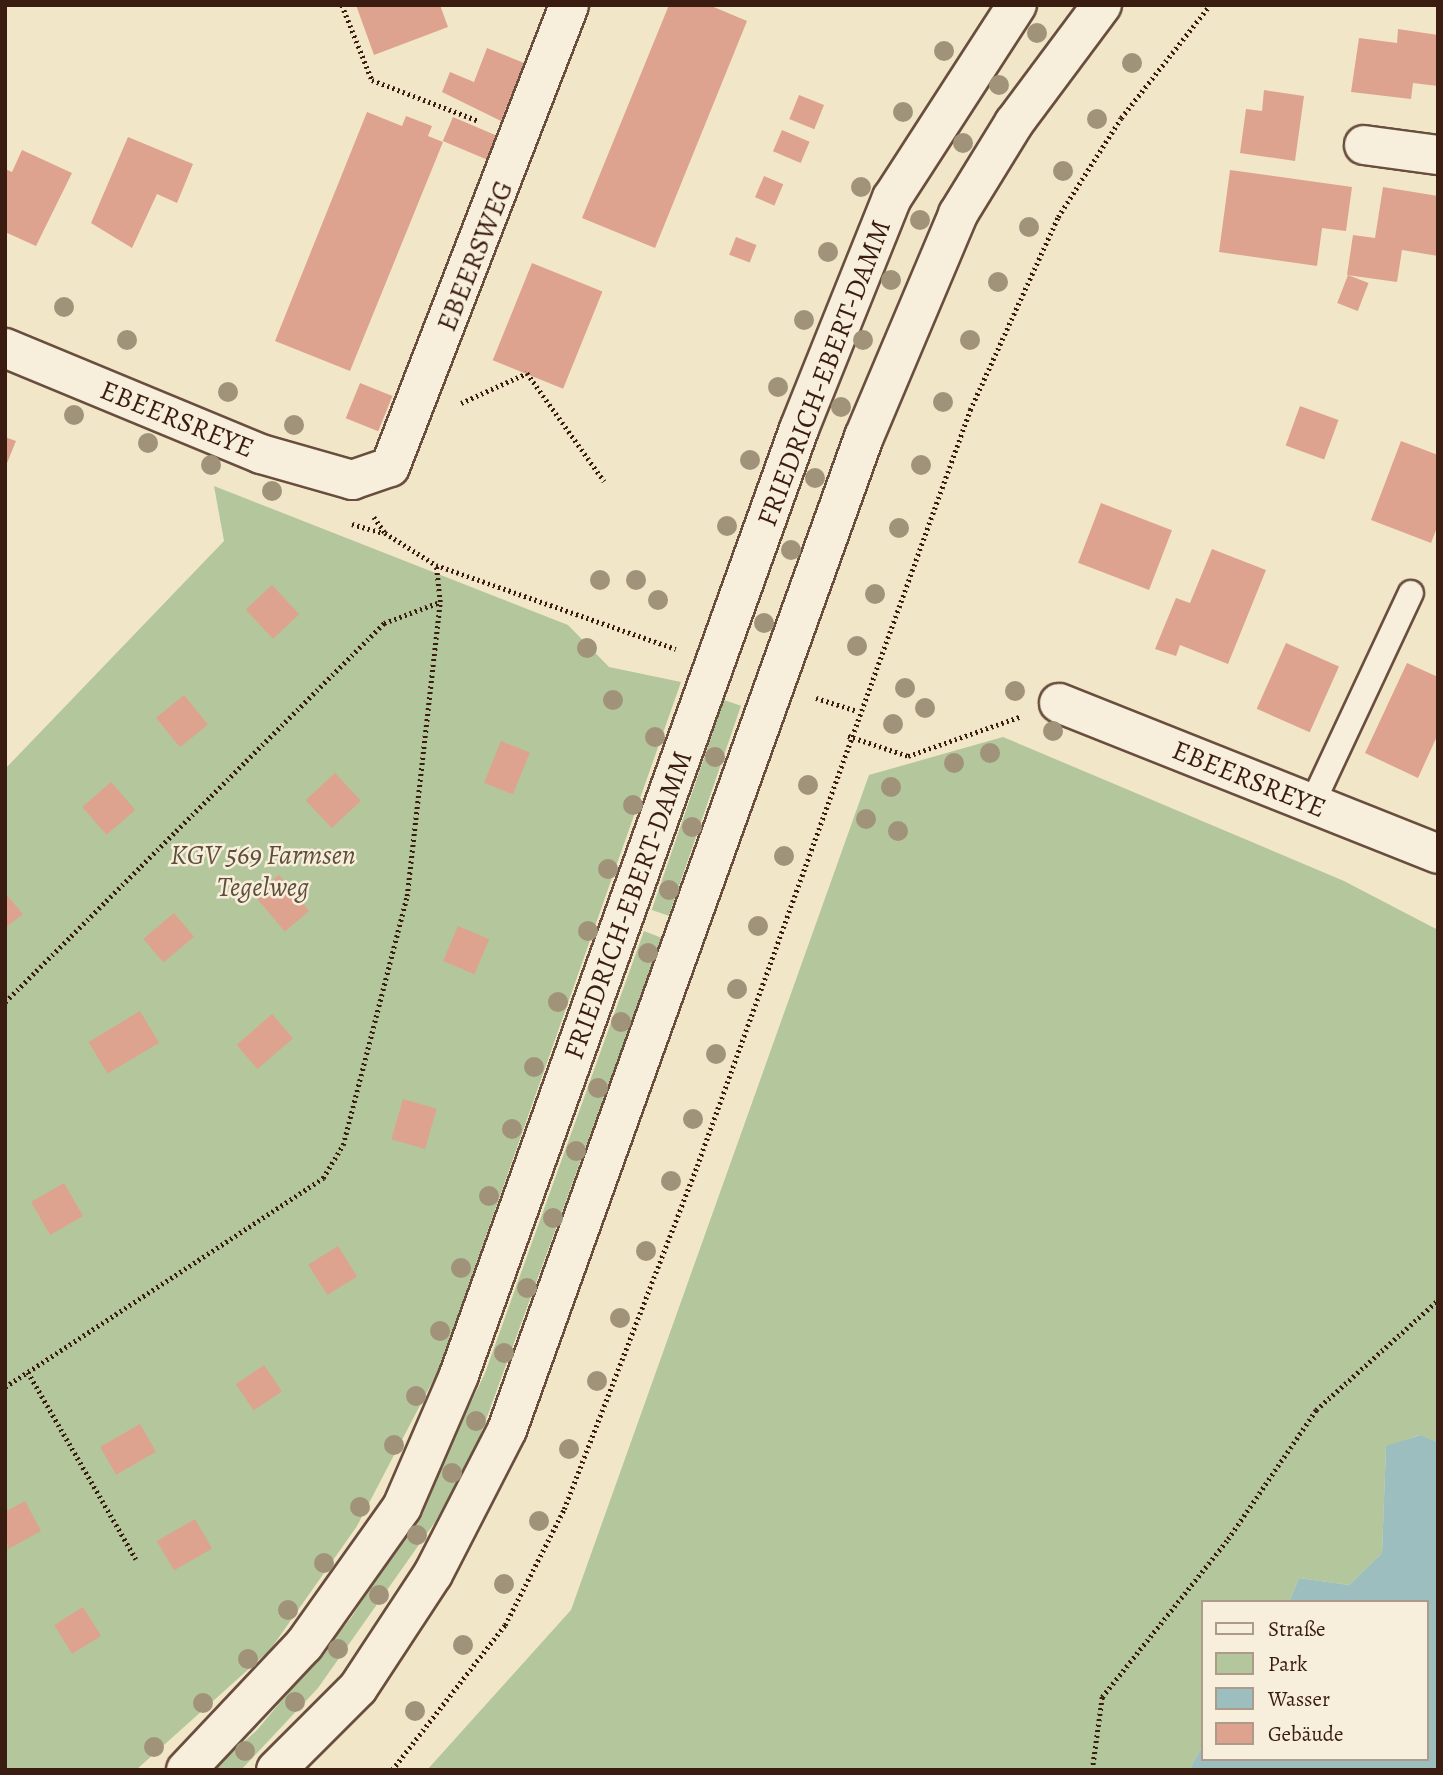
<!DOCTYPE html>
<meta charset="utf-8">
<style>
body{margin:0}
#map{position:relative;width:1443px;height:1775px;overflow:hidden;background:#f2e6c9;font-family:Alegreya,serif}
div>[style]{position:absolute}
.green>*{inset:0;background:#b4c69b;transform-origin:0 0}
.water>*{inset:0;background:#9dbebe}
.building>*{inset:0;background:#dea38e;transform-origin:0 0}
.path>*{height:4.5px;margin-top:-2.25px;transform-origin:0;background:repeating-linear-gradient(90deg,#3b1c10 0 2px,transparent 0 5.5px)}
.roads{filter:drop-shadow(2px 0 #694e3e) drop-shadow(-2px 0 #694e3e) drop-shadow(0 2px #694e3e) drop-shadow(0 -2px #694e3e)}
.service>*{height:24px;margin:-12px;padding:0 12px;transform-origin:12px;border-radius:12px;background:#f7efdc}
.minor>*{height:38px;margin:-19px;padding:0 19px;transform-origin:19px;border-radius:19px;background:#f7efdc}
.secondary>*{height:38px;margin:-19px;padding:0 19px;transform-origin:19px;border-radius:19px;background:#f7efdc}
.trees>*{width:20px;height:20px;margin:-10px;border-radius:50%;background:#a1937a}
span{translate:-50% -50%;white-space:nowrap;text-align:center;line-height:1.15;-webkit-text-stroke:5px #f7efdc;paint-order:stroke}
.street-label{font-size:28px;color:#3b1c10}
.park-label{font-size:28px;color:#5f4f3a;font-style:italic}
.frame{position:absolute;inset:0;border:7px solid #3b1c10;pointer-events:none}
.legend{position:absolute;left:1201px;top:1600px;width:228px;height:161px;box-sizing:border-box;background:#f7efdc;border:2px solid #ac9b8a;margin:0;padding:9px 12px;list-style:none;font-size:21px;color:#3b1c10}
.legend li{display:flex;align-items:center;gap:14px;height:35px}
.legend b{width:35px;border:2px solid #ac9b8a}
</style>
<div id="map">
<div class="green">
<i style="clip-path:polygon(214px 486px,568px 625px,609px 667px,681px 682px,439px 1369px,357px 1526px,270px 1650px,136px 1770px,5px 1770px,5px 769px,224px 541px)"></i>
<i style="left:724px;top:700px;width:18px;height:222px;rotate:19deg"></i>
<i style="clip-path:polygon(1003px 737px,1344px 881px,1438px 930px,1438px 1442px,1419px 1435px,1386px 1447px,1382px 1553px,1349px 1585px,1299px 1578px,1289px 1602px,1203px 1602px,1203px 1745px,1189px 1770px,427px 1770px,571px 1610px,869px 775px)"></i>
<i style="clip-path:polygon(644px 931px,662px 938px,476px 1447px,435px 1522px,318px 1688px,241px 1770px,212px 1770px,257px 1730px,351px 1618px,419px 1512px,485px 1373px)"></i>
</div>
<div class="water">
<i style="clip-path:polygon(1420px 1435px,1438px 1442px,1438px 1770px,1189px 1770px,1203px 1745px,1203px 1759px,1427px 1759px,1427px 1602px,1289px 1602px,1299px 1578px,1349px 1585px,1382px 1553px,1386px 1446px)"></i>
</div>
<div class="building">
<i style="clip-path:polygon(356px 5px,440px 5px,448px 27px,374px 55px)"></i>
<i style="clip-path:polygon(669px 5px,709px 5px,747px 21px,655px 248px,582px 218px)"></i>
<i style="clip-path:polygon(1398px 29px,1438px 35px,1438px 86px,1413px 83px,1411px 99px,1351px 92px,1359px 38px,1397px 43px)"></i>
<i style="clip-path:polygon(487px 48px,524px 63px,501px 121px,442px 92px,450px 72px,474px 82px)"></i>
<i style="clip-path:polygon(1264px 90px,1304px 96px,1295px 161px,1240px 153px,1246px 109px,1262px 111px)"></i>
<i style="left:799px;top:95px;width:27px;height:26px;rotate:22deg"></i>
<i style="clip-path:polygon(367px 112px,402px 126px,406px 116px,432px 126px,428px 136px,443px 142px,350px 371px,275px 341px)"></i>
<i style="left:453px;top:117px;width:49px;height:26px;rotate:23deg"></i>
<i style="left:782px;top:130px;width:30px;height:23px;rotate:23deg"></i>
<i style="clip-path:polygon(128px 137px,193px 164px,177px 203px,157px 194px,132px 248px,91px 223px)"></i>
<i style="clip-path:polygon(22px 150px,72px 173px,36px 246px,5px 232px,5px 169px,12px 172px)"></i>
<i style="clip-path:polygon(1230px 170px,1352px 187px,1346px 231px,1322px 228px,1317px 266px,1219px 252px)"></i>
<i style="left:764px;top:176px;width:21px;height:23px;rotate:23deg"></i>
<i style="clip-path:polygon(1383px 187px,1438px 196px,1438px 256px,1402px 250px,1397px 282px,1347px 275px,1353px 235px,1375px 238px)"></i>
<i style="left:736px;top:237px;width:22px;height:19px;rotate:21deg"></i>
<i style="left:532px;top:263px;width:76px;height:105px;rotate:22deg"></i>
<i style="left:1348px;top:275px;width:22px;height:30px;rotate:21deg"></i>
<i style="left:360px;top:383px;width:35px;height:38px;rotate:22deg"></i>
<i style="left:1300px;top:406px;width:41px;height:42px;rotate:20deg"></i>
<i style="clip-path:polygon(5px 437px,16px 441px,5px 468px)"></i>
<i style="clip-path:polygon(1401px 441px,1438px 455px,1438px 525px,1431px 543px,1371px 520px)"></i>
<i style="left:1101px;top:503px;width:76px;height:64px;rotate:21deg"></i>
<i style="clip-path:polygon(1212px 549px,1266px 570px,1228px 664px,1180px 645px,1176px 656px,1155px 649px,1176px 598px,1190px 603px)"></i>
<i style="left:272px;top:585px;width:40px;height:36px;rotate:47deg"></i>
<i style="left:1286px;top:643px;width:58px;height:72px;rotate:24deg"></i>
<i style="clip-path:polygon(1407px 663px,1438px 677px,1438px 734px,1418px 778px,1365px 753px)"></i>
<i style="left:184px;top:695px;width:38px;height:36px;rotate:51deg"></i>
<i style="left:501px;top:741px;width:31px;height:45px;rotate:22deg"></i>
<i style="left:335px;top:773px;width:38px;height:40px;rotate:47deg"></i>
<i style="left:111px;top:782px;width:37px;height:38px;rotate:49deg"></i>
<i style="left:279px;top:875px;width:47px;height:32px;rotate:50deg"></i>
<i style="clip-path:polygon(5px 893px,23px 914px,5px 928px)"></i>
<i style="left:174px;top:913px;width:31px;height:40px;rotate:50deg"></i>
<i style="left:458px;top:926px;width:34px;height:38px;rotate:23deg"></i>
<i style="left:140px;top:1011px;width:37px;height:60px;rotate:59deg"></i>
<i style="left:272px;top:1014px;width:32px;height:47px;rotate:49deg"></i>
<i style="left:403px;top:1099px;width:35px;height:42px;rotate:16deg"></i>
<i style="left:64px;top:1183px;width:38px;height:38px;rotate:60deg"></i>
<i style="left:338px;top:1246px;width:36px;height:35px;rotate:58deg"></i>
<i style="left:264px;top:1365px;width:32px;height:34px;rotate:56deg"></i>
<i style="left:140px;top:1424px;width:32px;height:46px;rotate:60deg"></i>
<i style="clip-path:polygon(25px 1501px,41px 1531px,8px 1549px,5px 1512px)"></i>
<i style="left:195px;top:1519px;width:34px;height:44px;rotate:60deg"></i>
<i style="left:83px;top:1607px;width:34px;height:34px;rotate:58deg"></i>
</div>
<div class="path">
<i style="left:342px;top:5px;width:81px;rotate:68.2deg"></i>
<i style="left:372px;top:80px;width:115px;rotate:21deg"></i>
<i style="left:461px;top:403px;width:72px;rotate:-24.4deg"></i>
<i style="left:527px;top:373px;width:133px;rotate:54.5deg"></i>
<i style="left:374px;top:517px;width:19px;rotate:55deg"></i>
<i style="left:385px;top:533px;width:60px;rotate:32.1deg"></i>
<i style="left:436px;top:565px;width:254px;rotate:19.3deg"></i>
<i style="left:352px;top:524px;width:33px;rotate:16deg"></i>
<i style="left:816px;top:698px;width:43px;rotate:17.6deg"></i>
<i style="left:848px;top:736px;width:63px;rotate:18.4deg"></i>
<i style="left:908px;top:756px;width:118px;rotate:-19.4deg"></i>
<i style="left:5px;top:1002px;width:536px;rotate:-45deg"></i>
<i style="left:384px;top:623px;width:60px;rotate:-20.6deg"></i>
<i style="left:28px;top:1372px;width:216px;rotate:60deg"></i>
<i style="left:5px;top:1387px;width:381px;rotate:-33.3deg"></i>
<i style="left:323px;top:1178px;width:39px;rotate:-59deg"></i>
<i style="left:343px;top:1145px;width:257px;rotate:-75.6deg"></i>
<i style="left:407px;top:896px;width:296px;rotate:-83.6deg"></i>
<i style="left:440px;top:602px;width:37px;rotate:-96deg"></i>
<i style="left:392px;top:1770px;width:184px;rotate:-52.1deg"></i>
<i style="left:505px;top:1625px;width:130px;rotate:-63deg"></i>
<i style="left:564px;top:1509px;width:368px;rotate:-68.8deg"></i>
<i style="left:697px;top:1166px;width:804px;rotate:-70.14deg"></i>
<i style="left:970px;top:410px;width:212px;rotate:-65.5deg"></i>
<i style="left:1058px;top:217px;width:117px;rotate:-57.5deg"></i>
<i style="left:1121px;top:118px;width:144px;rotate:-51.8deg"></i>
<i style="left:1092px;top:1770px;width:74px;rotate:-82.2deg"></i>
<i style="left:1102px;top:1697px;width:202px;rotate:-51.4deg"></i>
<i style="left:1228px;top:1539px;width:156px;rotate:-55.7deg"></i>
<i style="left:1316px;top:1410px;width:164px;rotate:-42deg"></i>
</div>
<div class="roads">
<div class="service">
<i style="left:1312px;top:804px;width:233px;rotate:-64.9deg"></i>
</div>
<div class="minor">
<i style="left:1364px;top:145px;width:75px;rotate:7.7deg"></i>
<i style="left:5px;top:348px;width:277px;rotate:22.5deg"></i>
<i style="left:261px;top:454px;width:95px;rotate:15.9deg"></i>
<i style="left:352px;top:480px;width:40px;rotate:-18.9deg"></i>
<i style="left:390px;top:467px;width:495px;rotate:-68.8deg"></i>
<i style="left:1059px;top:703px;width:408px;rotate:21.7deg"></i>
</div>
<div class="secondary">
<i style="left:186px;top:1770px;width:172px;rotate:-46.7deg"></i>
<i style="left:304px;top:1645px;width:169px;rotate:-54.6deg"></i>
<i style="left:402px;top:1507px;width:144px;rotate:-66.6deg"></i>
<i style="left:459px;top:1375px;width:1005px;rotate:-70.23deg"></i>
<i style="left:799px;top:429px;width:249px;rotate:-68.1deg"></i>
<i style="left:892px;top:198px;width:230px;rotate:-57.1deg"></i>
<i style="left:276px;top:1770px;width:116px;rotate:-45deg"></i>
<i style="left:358px;top:1688px;width:136px;rotate:-56.7deg"></i>
<i style="left:433px;top:1574px;width:162px;rotate:-62.8deg"></i>
<i style="left:507px;top:1430px;width:1055px;rotate:-70.23deg"></i>
<i style="left:864px;top:437px;width:242px;rotate:-67.1deg"></i>
<i style="left:958px;top:214px;width:107px;rotate:-58.4deg"></i>
<i style="left:1014px;top:123px;width:147px;rotate:-53.3deg"></i>
</div>
</div>
<div class="trees">
<i style="left:1037px;top:33px"></i>
<i style="left:944px;top:51px"></i>
<i style="left:1132px;top:63px"></i>
<i style="left:999px;top:85px"></i>
<i style="left:903px;top:112px"></i>
<i style="left:1097px;top:119px"></i>
<i style="left:963px;top:143px"></i>
<i style="left:1063px;top:171px"></i>
<i style="left:861px;top:187px"></i>
<i style="left:920px;top:220px"></i>
<i style="left:1029px;top:227px"></i>
<i style="left:828px;top:252px"></i>
<i style="left:891px;top:280px"></i>
<i style="left:998px;top:282px"></i>
<i style="left:64px;top:307px"></i>
<i style="left:804px;top:320px"></i>
<i style="left:127px;top:340px"></i>
<i style="left:863px;top:340px"></i>
<i style="left:970px;top:340px"></i>
<i style="left:778px;top:387px"></i>
<i style="left:228px;top:392px"></i>
<i style="left:943px;top:402px"></i>
<i style="left:841px;top:407px"></i>
<i style="left:74px;top:415px"></i>
<i style="left:294px;top:425px"></i>
<i style="left:148px;top:443px"></i>
<i style="left:750px;top:460px"></i>
<i style="left:211px;top:465px"></i>
<i style="left:921px;top:465px"></i>
<i style="left:815px;top:478px"></i>
<i style="left:272px;top:491px"></i>
<i style="left:727px;top:526px"></i>
<i style="left:899px;top:528px"></i>
<i style="left:791px;top:550px"></i>
<i style="left:600px;top:580px"></i>
<i style="left:636px;top:580px"></i>
<i style="left:875px;top:594px"></i>
<i style="left:658px;top:600px"></i>
<i style="left:764px;top:623px"></i>
<i style="left:857px;top:646px"></i>
<i style="left:587px;top:648px"></i>
<i style="left:905px;top:688px"></i>
<i style="left:1015px;top:691px"></i>
<i style="left:613px;top:700px"></i>
<i style="left:925px;top:708px"></i>
<i style="left:893px;top:724px"></i>
<i style="left:1053px;top:731px"></i>
<i style="left:655px;top:737px"></i>
<i style="left:990px;top:753px"></i>
<i style="left:715px;top:757px"></i>
<i style="left:954px;top:763px"></i>
<i style="left:808px;top:785px"></i>
<i style="left:891px;top:787px"></i>
<i style="left:633px;top:805px"></i>
<i style="left:866px;top:819px"></i>
<i style="left:692px;top:827px"></i>
<i style="left:898px;top:831px"></i>
<i style="left:784px;top:856px"></i>
<i style="left:608px;top:869px"></i>
<i style="left:669px;top:890px"></i>
<i style="left:758px;top:926px"></i>
<i style="left:588px;top:931px"></i>
<i style="left:648px;top:953px"></i>
<i style="left:737px;top:989px"></i>
<i style="left:558px;top:1002px"></i>
<i style="left:621px;top:1022px"></i>
<i style="left:716px;top:1054px"></i>
<i style="left:534px;top:1067px"></i>
<i style="left:598px;top:1088px"></i>
<i style="left:693px;top:1119px"></i>
<i style="left:512px;top:1129px"></i>
<i style="left:576px;top:1151px"></i>
<i style="left:671px;top:1181px"></i>
<i style="left:489px;top:1196px"></i>
<i style="left:553px;top:1218px"></i>
<i style="left:646px;top:1251px"></i>
<i style="left:461px;top:1268px"></i>
<i style="left:527px;top:1288px"></i>
<i style="left:620px;top:1318px"></i>
<i style="left:440px;top:1331px"></i>
<i style="left:504px;top:1353px"></i>
<i style="left:597px;top:1381px"></i>
<i style="left:416px;top:1396px"></i>
<i style="left:476px;top:1421px"></i>
<i style="left:394px;top:1445px"></i>
<i style="left:569px;top:1449px"></i>
<i style="left:452px;top:1473px"></i>
<i style="left:360px;top:1507px"></i>
<i style="left:539px;top:1521px"></i>
<i style="left:417px;top:1535px"></i>
<i style="left:324px;top:1563px"></i>
<i style="left:504px;top:1584px"></i>
<i style="left:379px;top:1595px"></i>
<i style="left:288px;top:1610px"></i>
<i style="left:463px;top:1645px"></i>
<i style="left:338px;top:1649px"></i>
<i style="left:248px;top:1659px"></i>
<i style="left:295px;top:1702px"></i>
<i style="left:203px;top:1703px"></i>
<i style="left:415px;top:1711px"></i>
<i style="left:154px;top:1747px"></i>
<i style="left:245px;top:1751px"></i>
</div>
<div class="street-label">
<span style="left:475px;top:256px;rotate:-68deg">EBEERSWEG</span>
<span style="left:824px;top:373px;rotate:-69deg">FRIEDRICH-EBERT-DAMM</span>
<span style="left:177px;top:419px;rotate:22deg">EBEERSREYE</span>
<span style="left:1249px;top:779px;rotate:22deg">EBEERSREYE</span>
<span style="left:628px;top:905px;rotate:-70deg">FRIEDRICH-EBERT-DAMM</span>
</div>
<div class="park-label">
<span style="left:263px;top:871px">KGV 569 Farmsen<br>Tegelweg</span>
</div>
<div class="frame"></div>
<ul class="legend">
<li><b style="height:9px;background:#f7efdc"></b>Straße</li>
<li><b style="height:19px;background:#b4c69b"></b>Park</li>
<li><b style="height:19px;background:#9dbebe"></b>Wasser</li>
<li><b style="height:19px;background:#dea38e"></b>Gebäude</li>
</ul>
</div>
